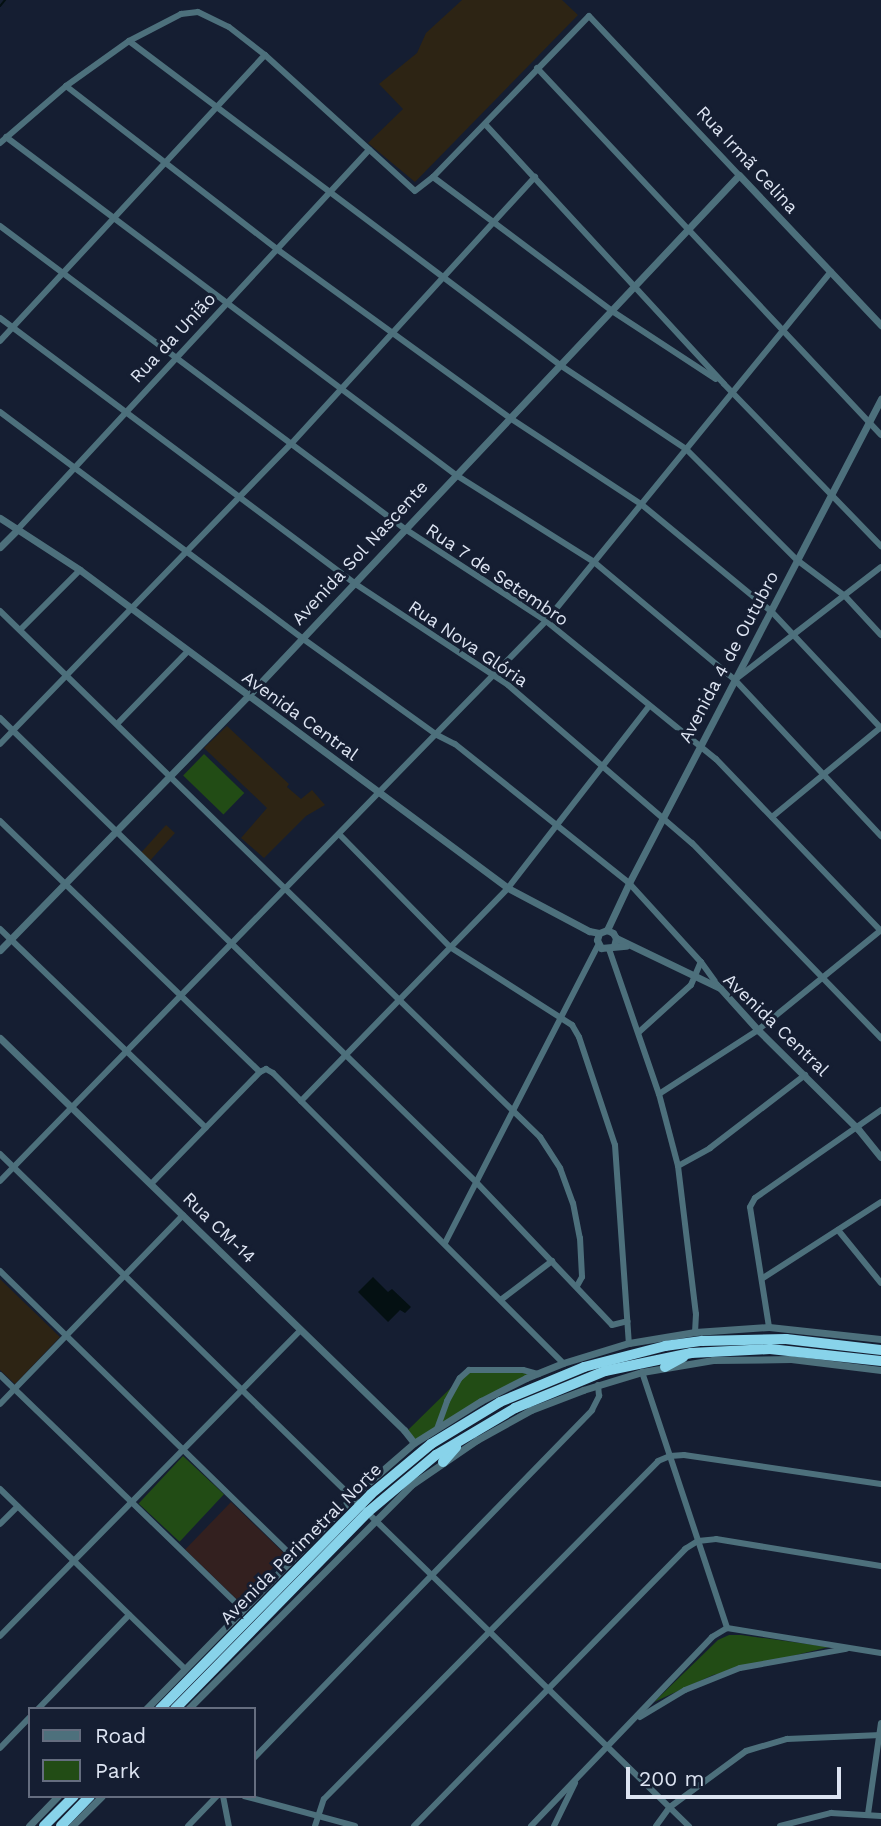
<!DOCTYPE html>
<meta charset="utf-8">
<style>
body{margin:0}
#map{position:relative;width:881px;height:1826px;overflow:hidden;background:#151e32;font-family:"Work Sans",sans-serif}
div>[style]{position:absolute}
.education>*{inset:0;background:#2d2414;transform-origin:0 0}
.medical>*{inset:0;background:#33201f;transform-origin:0 0}
.green>*{inset:0;background:#224c15;transform-origin:0 0}
.water>*{inset:0;background:#041012}
.stream>*{height:2px;margin:-1px;padding:0 1px;transform-origin:1px;border-radius:1px;background:#041012}
.minor>*{height:6px;margin:-3px;padding:0 3px;transform-origin:3px;border-radius:3px;background:#4d707c}
.tertiary>*{height:7px;margin:-3.5px;padding:0 3.5px;transform-origin:3.5px;border-radius:3.5px;background:#4d707c}
.trunk>*{height:10px;margin:-5px;padding:0 5px;transform-origin:5px;border-radius:5px;background:#88d3ea}
span{translate:-50% -50%;white-space:nowrap;text-align:center;line-height:1.15;-webkit-text-stroke:6px #151e32;paint-order:stroke}
.street-label{font-size:18px;color:#dde4f2}
.legend{position:absolute;left:28px;top:1707px;width:228px;height:91px;box-sizing:border-box;background:#151e32;border:2px solid #656d7f;margin:0;padding:9px 12px;list-style:none;font-size:21px;color:#dde4f2}
.legend li{display:flex;align-items:center;gap:14px;height:35px}
.legend b{width:35px;border:2px solid #656d7f}
.scale{position:absolute;left:626px;top:1767px;width:215px;height:32px;box-sizing:border-box;border:4px solid #dde4f2;border-top:0;padding-left:9px;font-size:21px;line-height:24px;white-space:nowrap;color:#dde4f2;-webkit-text-stroke:5px #151e32;paint-order:stroke}
</style>
<div id="map">
<div class="education">
<i style="clip-path:polygon(462px 0,562px 0,578px 15px,415px 182px,368px 143px,403px 109px,379px 84px,417px 53px,426px 33px)"></i>
<i style="clip-path:polygon(227px 726px,289px 784px,287px 787px,301px 799px,312px 790px,325px 805px,306px 816px,264px 858px,241px 838px,267px 808px,204px 748px)"></i>
<i style="left:166px;top:825px;width:12px;height:37px;rotate:42deg"></i>
<i style="clip-path:polygon(0 1279px,60px 1337px,15px 1384px,0 1370px)"></i>
</div>
<div class="medical">
<i style="left:231px;top:1502px;width:76px;height:66px;rotate:44deg"></i>
</div>
<div class="green">
<i style="left:204px;top:754px;width:56px;height:30px;rotate:44deg"></i>
<i style="clip-path:polygon(469px 1370px,538px 1374px,481px 1401px,414px 1443px,408px 1430px)"></i>
<i style="left:183px;top:1456px;width:56px;height:65px;rotate:43deg"></i>
<i style="clip-path:polygon(729px 1635px,741px 1635px,829px 1647px,713px 1675px,654px 1702px,718px 1640px)"></i>
</div>
<div class="water">
<i style="clip-path:polygon(373px 1277px,388px 1292px,392px 1289px,411px 1307px,405px 1313px,400px 1310px,388px 1322px,358px 1292px)"></i>
</div>
<div class="stream">
<i style="left:0;top:6px;width:8px;rotate:-50deg"></i>
</div>
<div class="minor">
<i style="left:129px;top:41px;width:539px;rotate:36.93deg"></i>
<i style="left:560px;top:365px;width:151px;rotate:33.7deg"></i>
<i style="left:686px;top:449px;width:157px;rotate:45deg"></i>
<i style="left:797px;top:560px;width:60px;rotate:36.9deg"></i>
<i style="left:845px;top:596px;width:53px;rotate:47.3deg"></i>
<i style="left:537px;top:68px;width:503px;rotate:46.85deg"></i>
<i style="left:66px;top:86px;width:268px;rotate:37.7deg"></i>
<i style="left:278px;top:250px;width:286px;rotate:35.9deg"></i>
<i style="left:510px;top:418px;width:157px;rotate:33.3deg"></i>
<i style="left:641px;top:504px;width:168px;rotate:39.5deg"></i>
<i style="left:771px;top:611px;width:161px;rotate:46.8deg"></i>
<i style="left:485px;top:124px;width:353px;rotate:47.4deg"></i>
<i style="left:724px;top:384px;width:226px;rotate:45.9deg"></i>
<i style="left:6px;top:137px;width:563px;rotate:36.91deg"></i>
<i style="left:456px;top:475px;width:163px;rotate:32.2deg"></i>
<i style="left:594px;top:562px;width:184px;rotate:39.9deg"></i>
<i style="left:735px;top:680px;width:214px;rotate:46.9deg"></i>
<i style="left:0;top:143px;width:87px;rotate:-40.8deg"></i>
<i style="left:66px;top:86px;width:77px;rotate:-35.5deg"></i>
<i style="left:129px;top:41px;width:59px;rotate:-27.4deg"></i>
<i style="left:181px;top:14px;width:17px;rotate:-7deg"></i>
<i style="left:198px;top:12px;width:34px;rotate:26deg"></i>
<i style="left:229px;top:27px;width:46px;rotate:37.9deg"></i>
<i style="left:265px;top:55px;width:202px;rotate:42.2deg"></i>
<i style="left:415px;top:191px;width:23px;rotate:-38deg"></i>
<i style="left:433px;top:177px;width:224px;rotate:-45.9deg"></i>
<i style="left:589px;top:16px;width:219px;rotate:46.7deg"></i>
<i style="left:433px;top:177px;width:224px;rotate:36.8deg"></i>
<i style="left:612px;top:311px;width:124px;rotate:33.2deg"></i>
<i style="left:0;top:226px;width:506px;rotate:36.8deg"></i>
<i style="left:405px;top:529px;width:168px;rotate:33.1deg"></i>
<i style="left:546px;top:621px;width:219px;rotate:39.1deg"></i>
<i style="left:716px;top:759px;width:238px;rotate:46.2deg"></i>
<i style="left:0;top:318px;width:442px;rotate:36.8deg"></i>
<i style="left:354px;top:583px;width:185px;rotate:33.5deg"></i>
<i style="left:508px;top:685px;width:243px;rotate:40.7deg"></i>
<i style="left:692px;top:843px;width:272px;rotate:45.9deg"></i>
<i style="left:0;top:341px;width:390px;rotate:-47.2deg"></i>
<i style="left:0;top:412px;width:377px;rotate:36.8deg"></i>
<i style="left:302px;top:638px;width:166px;rotate:35.7deg"></i>
<i style="left:437px;top:735px;width:20px;rotate:27deg"></i>
<i style="left:455px;top:744px;width:223px;rotate:38.6deg"></i>
<i style="left:629px;top:883px;width:107px;rotate:47.7deg"></i>
<i style="left:701px;top:962px;width:32px;rotate:54deg"></i>
<i style="left:18px;top:529px;width:517px;rotate:-47.2deg"></i>
<i style="left:0;top:611px;width:754px;rotate:44.25deg"></i>
<i style="left:540px;top:1137px;width:37px;rotate:57deg"></i>
<i style="left:560px;top:1168px;width:37px;rotate:70deg"></i>
<i style="left:573px;top:1203px;width:36px;rotate:79deg"></i>
<i style="left:580px;top:1238px;width:39px;rotate:87deg"></i>
<i style="left:582px;top:1277px;width:10px;rotate:119deg"></i>
<i style="left:20px;top:630px;width:85px;rotate:-45deg"></i>
<i style="left:736px;top:679px;width:183px;rotate:-37.7deg"></i>
<i style="left:0;top:718px;width:665px;rotate:44.27deg"></i>
<i style="left:476px;top:1182px;width:197px;rotate:46.4deg"></i>
<i style="left:612px;top:1325px;width:16px;rotate:-14deg"></i>
<i style="left:117px;top:724px;width:100px;rotate:-45.8deg"></i>
<i style="left:0;top:744px;width:418px;rotate:-45.9deg"></i>
<i style="left:291px;top:444px;width:362px;rotate:-47.6deg"></i>
<i style="left:772px;top:817px;width:141px;rotate:-39.5deg"></i>
<i style="left:0;top:821px;width:361px;rotate:44deg"></i>
<i style="left:340px;top:835px;width:157px;rotate:45.5deg"></i>
<i style="left:450px;top:947px;width:145px;rotate:32.6deg"></i>
<i style="left:572px;top:1025px;width:14px;rotate:60deg"></i>
<i style="left:579px;top:1037px;width:114px;rotate:71.6deg"></i>
<i style="left:615px;top:1145px;width:198px;rotate:86deg"></i>
<i style="left:0;top:929px;width:286px;rotate:44deg"></i>
<i style="left:609px;top:949px;width:153px;rotate:71deg"></i>
<i style="left:659px;top:1094px;width:74px;rotate:75.2deg"></i>
<i style="left:678px;top:1166px;width:149px;rotate:83.1deg"></i>
<i style="left:696px;top:1314px;width:18px;rotate:93deg"></i>
<i style="left:639px;top:1032px;width:70px;rotate:-42.1deg"></i>
<i style="left:691px;top:985px;width:25px;rotate:-67deg"></i>
<i style="left:659px;top:1094px;width:118px;rotate:-32.9deg"></i>
<i style="left:758px;top:1030px;width:159px;rotate:-39.1deg"></i>
<i style="left:301px;top:1101px;width:297px;rotate:-45.8deg"></i>
<i style="left:508px;top:888px;width:230px;rotate:-52.2deg"></i>
<i style="left:0;top:1154px;width:506px;rotate:44.28deg"></i>
<i style="left:678px;top:1166px;width:37px;rotate:-29deg"></i>
<i style="left:710px;top:1148px;width:120px;rotate:-37.5deg"></i>
<i style="left:0;top:1181px;width:782px;rotate:-45.73deg"></i>
<i style="left:546px;top:621px;width:451px;rotate:-50.8deg"></i>
<i style="left:151px;top:1184px;width:156px;rotate:-45.8deg"></i>
<i style="left:260px;top:1072px;width:7px;rotate:-27deg"></i>
<i style="left:266px;top:1069px;width:8px;rotate:30deg"></i>
<i style="left:273px;top:1073px;width:410px;rotate:45deg"></i>
<i style="left:838px;top:1230px;width:68px;rotate:50.9deg"></i>
<i style="left:445px;top:1243px;width:335px;rotate:-62.8deg"></i>
<i style="left:0;top:1271px;width:409px;rotate:44.3deg"></i>
<i style="left:763px;top:1278px;width:140px;rotate:-32.8deg"></i>
<i style="left:502px;top:1299px;width:63px;rotate:-37.2deg"></i>
<i style="left:769px;top:1327px;width:121px;rotate:-99deg"></i>
<i style="left:750px;top:1207px;width:10px;rotate:-61deg"></i>
<i style="left:755px;top:1198px;width:154px;rotate:-34.9deg"></i>
<i style="left:642px;top:1372px;width:270px;rotate:71.6deg"></i>
<i style="left:0;top:1375px;width:338px;rotate:44deg"></i>
<i style="left:0;top:1404px;width:263px;rotate:-45.9deg"></i>
<i style="left:437px;top:1429px;width:30px;rotate:-70deg"></i>
<i style="left:447px;top:1401px;width:26px;rotate:-61deg"></i>
<i style="left:460px;top:1378px;width:12px;rotate:-42deg"></i>
<i style="left:469px;top:1370px;width:54px"></i>
<i style="left:523px;top:1370px;width:16px;rotate:15deg"></i>
<i style="left:0;top:1489px;width:258px;rotate:44.2deg"></i>
<i style="left:372px;top:1517px;width:443px;rotate:44.3deg"></i>
<i style="left:0;top:1524px;width:25px;rotate:-45deg"></i>
<i style="left:0;top:1636px;width:429px;rotate:-45.5deg"></i>
<i style="left:38px;top:1709px;width:131px;rotate:-45.9deg"></i>
<i style="left:640px;top:1717px;width:52px;rotate:-31deg"></i>
<i style="left:685px;top:1690px;width:59px;rotate:-21.8deg"></i>
<i style="left:740px;top:1668px;width:108px;rotate:-10.2deg"></i>
<i style="left:0;top:1748px;width:43px;rotate:-45.9deg"></i>
<i style="left:254px;top:1758px;width:485px;rotate:-45.8deg"></i>
<i style="left:592px;top:1410px;width:16px;rotate:-63deg"></i>
<i style="left:599px;top:1396px;width:11px;rotate:-95deg"></i>
<i style="left:223px;top:1796px;width:31px;rotate:79deg"></i>
<i style="left:244px;top:1796px;width:115px;rotate:15.1deg"></i>
<i style="left:868px;top:1814px;width:92px;rotate:-81.9deg"></i>
<i style="left:188px;top:1826px;width:42px;rotate:-46deg"></i>
<i style="left:315px;top:1826px;width:28px;rotate:-72deg"></i>
<i style="left:324px;top:1799px;width:475px;rotate:-45.3deg"></i>
<i style="left:658px;top:1461px;width:13px;rotate:-23deg"></i>
<i style="left:670px;top:1456px;width:14px;rotate:-4deg"></i>
<i style="left:684px;top:1455px;width:199px;rotate:8.4deg"></i>
<i style="left:414px;top:1826px;width:388px;rotate:-45.6deg"></i>
<i style="left:685px;top:1549px;width:15px;rotate:-32deg"></i>
<i style="left:698px;top:1541px;width:18px;rotate:-6deg"></i>
<i style="left:716px;top:1539px;width:167px;rotate:9.3deg"></i>
<i style="left:531px;top:1826px;width:262px;rotate:-46.2deg"></i>
<i style="left:712px;top:1637px;width:17px;rotate:-31deg"></i>
<i style="left:727px;top:1628px;width:156px;rotate:9.2deg"></i>
<i style="left:554px;top:1826px;width:48px;rotate:-64deg"></i>
<i style="left:656px;top:1826px;width:24px;rotate:-54deg"></i>
<i style="left:670px;top:1807px;width:94px;rotate:-36.4deg"></i>
<i style="left:746px;top:1751px;width:43px;rotate:-16.3deg"></i>
<i style="left:787px;top:1739px;width:94px;rotate:-2.4deg"></i>
<i style="left:780px;top:1826px;width:53px;rotate:-14.3deg"></i>
<i style="left:831px;top:1813px;width:50px;rotate:3.4deg"></i>
</div>
<div class="tertiary">
<i style="left:0;top:518px;width:95px;rotate:33deg"></i>
<i style="left:80px;top:570px;width:533px;rotate:36.61deg"></i>
<i style="left:508px;top:888px;width:92px;rotate:28deg"></i>
<i style="left:589px;top:931px;width:10px;rotate:11deg"></i>
<i style="left:0;top:547px;width:25px;rotate:-45deg"></i>
<i style="left:607px;top:930px;width:52px;rotate:-64.9deg"></i>
<i style="left:629px;top:883px;width:546px;rotate:-62.5deg"></i>
<i style="left:616px;top:938px;width:115px;rotate:25.7deg"></i>
<i style="left:720px;top:988px;width:57px;rotate:47.9deg"></i>
<i style="left:758px;top:1030px;width:141px;rotate:44.7deg"></i>
<i style="left:858px;top:1129px;width:36px;rotate:51deg"></i>
<i style="left:614px;top:946px;width:8px;rotate:-76deg"></i>
<i style="left:616px;top:938px;width:6px;rotate:-121deg"></i>
<i style="left:613px;top:933px;width:7px;rotate:-153deg"></i>
<i style="left:607px;top:930px;width:9px;rotate:159deg"></i>
<i style="left:599px;top:933px;width:7px;rotate:106deg"></i>
<i style="left:597px;top:940px;width:9px;rotate:63deg"></i>
<i style="left:601px;top:948px;width:25px;rotate:-5deg"></i>
<i style="left:0;top:950px;width:354px;rotate:-45.7deg"></i>
<i style="left:247px;top:697px;width:717px;rotate:-46.69deg"></i>
<i style="left:739px;top:175px;width:207px;rotate:46.6deg"></i>
<i style="left:0;top:1038px;width:563px;rotate:44.14deg"></i>
<i style="left:404px;top:1430px;width:16px;rotate:52deg"></i>
<i style="left:146px;top:1709px;width:308px;rotate:-45.7deg"></i>
<i style="left:361px;top:1489px;width:70px;rotate:-41deg"></i>
<i style="left:414px;top:1443px;width:79px;rotate:-32.1deg"></i>
<i style="left:481px;top:1401px;width:51px;rotate:-27.1deg"></i>
<i style="left:526px;top:1378px;width:40px;rotate:-22deg"></i>
<i style="left:563px;top:1363px;width:69px;rotate:-16.9deg"></i>
<i style="left:629px;top:1343px;width:67px;rotate:-9.5deg"></i>
<i style="left:695px;top:1332px;width:74px;rotate:-3.9deg"></i>
<i style="left:769px;top:1327px;width:113px;rotate:6.1deg"></i>
<i style="left:188px;top:1709px;width:316px;rotate:-45.1deg"></i>
<i style="left:411px;top:1485px;width:80px;rotate:-34.3deg"></i>
<i style="left:477px;top:1440px;width:62px;rotate:-29.1deg"></i>
<i style="left:531px;top:1410px;width:56px;rotate:-21deg"></i>
<i style="left:583px;top:1390px;width:62px;rotate:-17deg"></i>
<i style="left:642px;top:1372px;width:72px;rotate:-9.6deg"></i>
<i style="left:713px;top:1360px;width:78px;rotate:-0.7deg"></i>
<i style="left:791px;top:1359px;width:91px;rotate:7deg"></i>
<i style="left:29px;top:1826px;width:42px;rotate:-46deg"></i>
<i style="left:72px;top:1826px;width:42px;rotate:-45deg"></i>
</div>
<div class="trunk">
<i style="left:665px;top:1367px;width:21px;rotate:-29deg"></i>
<i style="left:443px;top:1462px;width:20px;rotate:-49deg"></i>
<i style="left:160px;top:1709px;width:301px;rotate:-45.5deg"></i>
<i style="left:371px;top:1494px;width:78px;rotate:-39.8deg"></i>
<i style="left:431px;top:1444px;width:81px;rotate:-31.3deg"></i>
<i style="left:500px;top:1402px;width:91px;rotate:-22.6deg"></i>
<i style="left:584px;top:1367px;width:84px;rotate:-14.5deg"></i>
<i style="left:665px;top:1346px;width:37px;rotate:-8deg"></i>
<i style="left:702px;top:1341px;width:84px;rotate:-1.4deg"></i>
<i style="left:786px;top:1339px;width:96px;rotate:6.6deg"></i>
<i style="left:175px;top:1709px;width:276px;rotate:-45.6deg"></i>
<i style="left:368px;top:1512px;width:89px;rotate:-40deg"></i>
<i style="left:436px;top:1455px;width:92px;rotate:-30.7deg"></i>
<i style="left:515px;top:1408px;width:97px;rotate:-22.3deg"></i>
<i style="left:605px;top:1371px;width:88px;rotate:-11.8deg"></i>
<i style="left:691px;top:1353px;width:79px;rotate:-2.9deg"></i>
<i style="left:770px;top:1349px;width:112px;rotate:6.2deg"></i>
<i style="left:44px;top:1826px;width:42px;rotate:-45deg"></i>
<i style="left:61px;top:1826px;width:42px;rotate:-46deg"></i>
</div>
<div class="street-label">
<span style="left:747px;top:160px;rotate:47deg">Rua Irmã Celina</span>
<span style="left:173px;top:338px;rotate:-47deg">Rua da União</span>
<span style="left:360px;top:553px;rotate:-47deg">Avenida Sol Nascente</span>
<span style="left:497px;top:575px;rotate:34deg">Rua 7 de Setembro</span>
<span style="left:468px;top:644px;rotate:34deg">Rua Nova Glória</span>
<span style="left:729px;top:657px;rotate:-62deg">Avenida 4 de Outubro</span>
<span style="left:300px;top:716px;rotate:36deg">Avenida Central</span>
<span style="left:776px;top:1025px;rotate:44deg">Avenida Central</span>
<span style="left:219px;top:1228px;rotate:44deg">Rua CM-14</span>
<span style="left:301px;top:1544px;rotate:-45deg">Avenida Perimetral Norte</span>
</div>
<ul class="legend">
<li><b style="height:9px;background:#4d707c"></b>Road</li>
<li><b style="height:19px;background:#224c15"></b>Park</li>
</ul>
<div class="scale">200 m</div>
</div>
